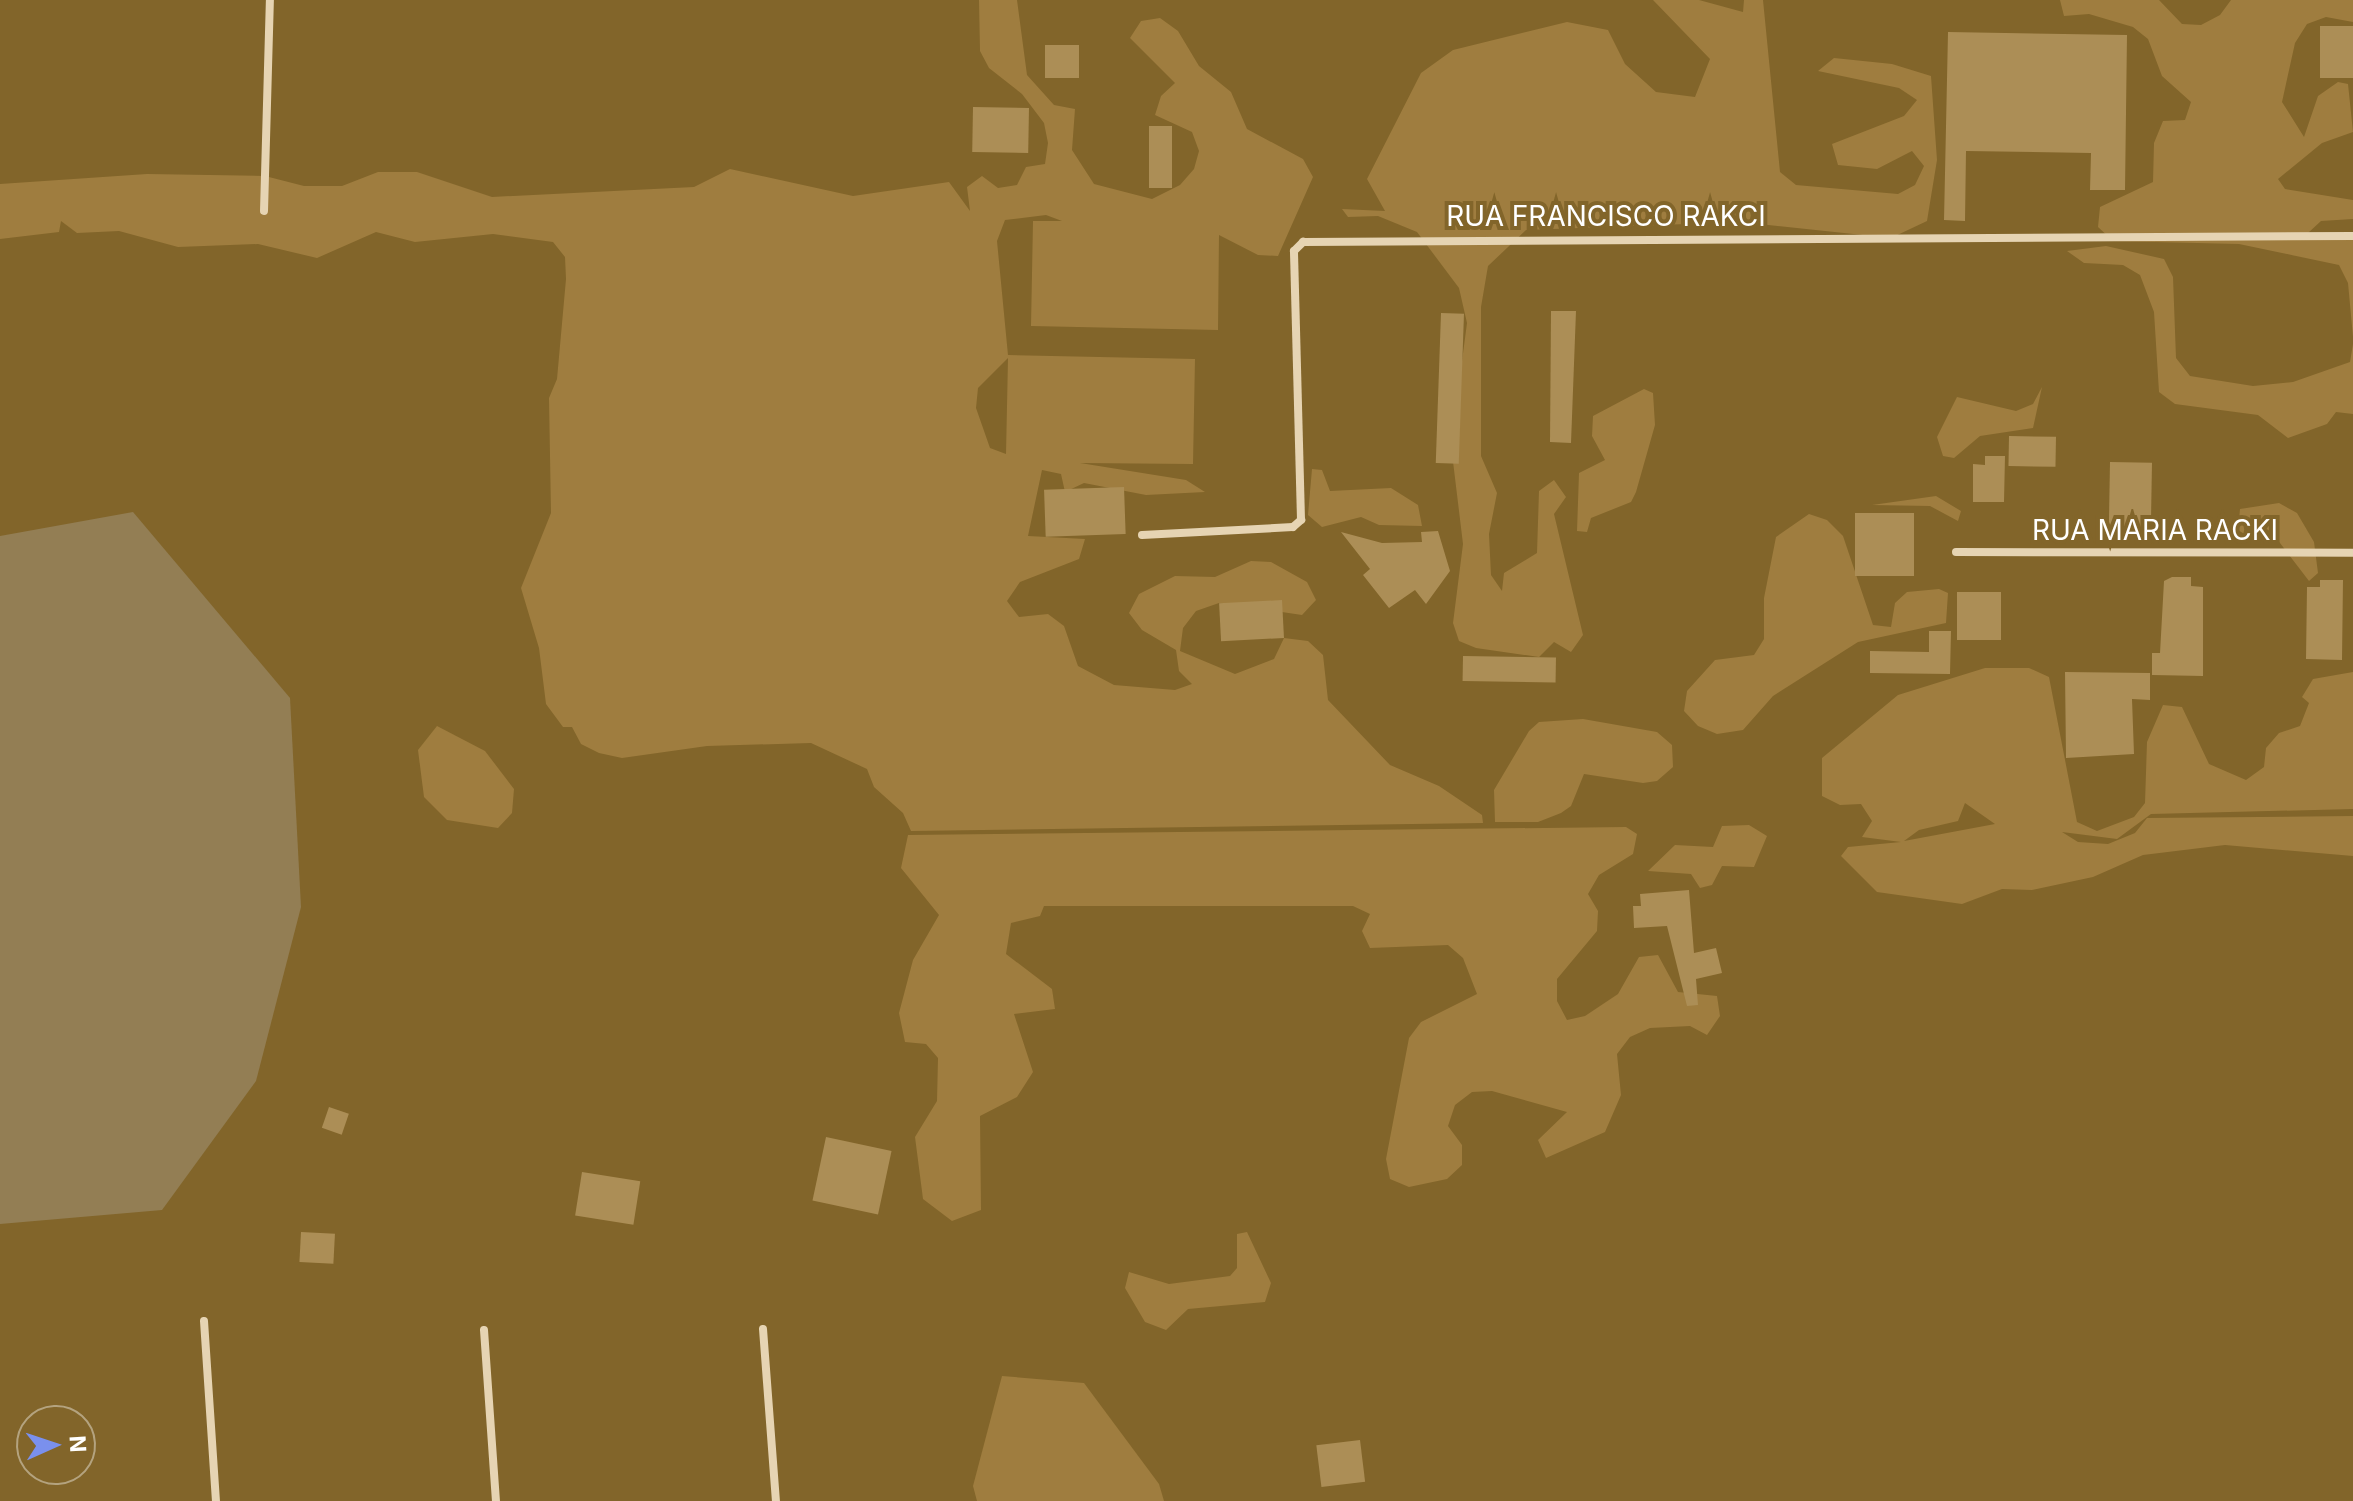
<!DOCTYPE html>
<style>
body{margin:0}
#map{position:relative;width:2353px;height:1501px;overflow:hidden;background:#82652a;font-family:Inter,sans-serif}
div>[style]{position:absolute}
.green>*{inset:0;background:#9f7d3f}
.water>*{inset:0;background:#937e54}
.building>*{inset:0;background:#ac8e56;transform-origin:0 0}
.street>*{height:8px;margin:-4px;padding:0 4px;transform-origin:4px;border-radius:4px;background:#e6d4b3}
span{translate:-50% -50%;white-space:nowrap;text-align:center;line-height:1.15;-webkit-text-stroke:8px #82652a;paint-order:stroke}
.street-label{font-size:28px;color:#fff}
.north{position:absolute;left:16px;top:1405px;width:80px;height:80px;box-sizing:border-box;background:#82652a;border:2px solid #b4a37f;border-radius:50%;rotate:87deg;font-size:22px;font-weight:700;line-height:32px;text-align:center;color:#fff}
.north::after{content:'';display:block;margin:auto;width:28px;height:36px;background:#7a90ed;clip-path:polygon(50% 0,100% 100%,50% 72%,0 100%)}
</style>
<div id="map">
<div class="green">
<i style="clip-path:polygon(evenodd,979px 0,1017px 0,1027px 75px,1054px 105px,1075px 109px,1072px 150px,1094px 184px,1152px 199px,1180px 185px,1194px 169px,1199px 151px,1192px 132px,1155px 115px,1161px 96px,1175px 83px,1130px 38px,1141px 21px,1160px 18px,1178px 31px,1199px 66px,1231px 92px,1247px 129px,1303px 159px,1313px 177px,1278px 256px,1258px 255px,1219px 235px,1218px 330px,1031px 326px,1033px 221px,1062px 221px,1046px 215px,1005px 220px,997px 241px,1008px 355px,1195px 359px,1193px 464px,1080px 463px,1186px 480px,1205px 492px,1146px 495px,1084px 483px,1065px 492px,1061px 474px,1042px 470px,1028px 536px,1085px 539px,1079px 559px,1020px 582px,1007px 601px,1019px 617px,1048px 614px,1064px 626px,1078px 666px,1114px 685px,1175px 690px,1192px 684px,1179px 671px,1176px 650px,1142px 630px,1129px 613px,1139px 594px,1175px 576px,1215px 577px,1251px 561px,1271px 562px,1307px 582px,1316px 600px,1302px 615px,1219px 603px,1196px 611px,1183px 628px,1180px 651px,1235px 674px,1274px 659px,1284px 638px,1308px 641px,1323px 655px,1328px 700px,1390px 765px,1439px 786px,1482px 815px,1483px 823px,911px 831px,903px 813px,874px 787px,867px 769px,811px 743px,707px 746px,622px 758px,599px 753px,581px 744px,572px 727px,563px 727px,546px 704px,539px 648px,521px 588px,551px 513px,549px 398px,557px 379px,566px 279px,565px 257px,553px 242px,493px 234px,415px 242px,376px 232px,317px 258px,258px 244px,178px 247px,119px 231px,77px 233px,61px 221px,59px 232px,0 239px,0 184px,147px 174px,265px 176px,304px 186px,342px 186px,378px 172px,417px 172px,492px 197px,694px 187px,730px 169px,853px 196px,949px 182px,970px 211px,967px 187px,982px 176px,998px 188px,1017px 185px,1026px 167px,1045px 164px,1048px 143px,1044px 123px,1022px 94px,989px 68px,980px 51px,979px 0,1008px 358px,1006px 454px,990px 448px,976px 408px,978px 388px,1008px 358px)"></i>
<i style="clip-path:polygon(1653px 0,1699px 0,1743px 12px,1744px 0,1763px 0,1780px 172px,1796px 185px,1898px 194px,1915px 185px,1924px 166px,1912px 151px,1877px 169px,1838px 165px,1832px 144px,1904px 116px,1917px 100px,1899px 88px,1818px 71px,1834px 58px,1892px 64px,1931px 76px,1937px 160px,1927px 221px,1891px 238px,1740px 222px,1526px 230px,1488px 266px,1481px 307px,1481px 456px,1497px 493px,1489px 534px,1491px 575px,1502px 591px,1504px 573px,1537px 553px,1539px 491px,1554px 480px,1566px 497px,1554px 514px,1583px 635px,1571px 652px,1554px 642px,1539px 657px,1476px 648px,1459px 641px,1453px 623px,1463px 544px,1451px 445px,1467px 323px,1459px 288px,1417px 232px,1378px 216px,1348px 217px,1342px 209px,1385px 211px,1367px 179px,1421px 73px,1453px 50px,1567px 22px,1608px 30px,1625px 64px,1656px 92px,1695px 97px,1710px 59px)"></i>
<i style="clip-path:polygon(2060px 0,2159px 0,2182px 24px,2201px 25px,2220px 15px,2231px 0,2353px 0,2353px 22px,2326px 17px,2307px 24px,2295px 43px,2282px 102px,2304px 137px,2318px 96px,2338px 82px,2348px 84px,2353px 132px,2322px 143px,2278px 179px,2285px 189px,2353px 200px,2353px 219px,2321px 221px,2308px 233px,2353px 237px,2353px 337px,2348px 283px,2339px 265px,2239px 244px,2113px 241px,2098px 227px,2100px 207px,2153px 182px,2154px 143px,2163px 121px,2185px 120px,2191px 102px,2162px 76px,2148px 39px,2133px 27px,2089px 14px,2064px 16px)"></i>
<i style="clip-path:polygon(2106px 246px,2164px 259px,2173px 277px,2176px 358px,2190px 376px,2253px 386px,2293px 382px,2350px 362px,2353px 344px,2353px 414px,2336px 412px,2327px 424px,2288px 438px,2258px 415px,2175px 404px,2159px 392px,2154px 312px,2140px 275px,2123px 265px,2084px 263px,2067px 251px)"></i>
<i style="clip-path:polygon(2042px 387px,2033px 428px,1980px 436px,1954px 458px,1943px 456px,1937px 437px,1957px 397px,2016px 411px,2033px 404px)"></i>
<i style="clip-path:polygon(1644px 389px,1653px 393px,1655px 425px,1636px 492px,1631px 502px,1591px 518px,1587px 532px,1577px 531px,1579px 473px,1605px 460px,1592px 436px,1593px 416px)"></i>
<i style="clip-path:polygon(1312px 469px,1322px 470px,1330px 491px,1391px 488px,1418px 505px,1422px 526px,1379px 525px,1361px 517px,1322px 527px,1308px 515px)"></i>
<i style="clip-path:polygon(1936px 496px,1961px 511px,1958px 521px,1930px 506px,1872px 505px)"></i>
<i style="clip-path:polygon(2279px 503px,2297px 513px,2314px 542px,2318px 573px,2309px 581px,2270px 530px,2246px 535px,2238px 530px,2240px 509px)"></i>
<i style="clip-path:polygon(1809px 514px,1827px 520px,1843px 536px,1873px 625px,1891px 627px,1895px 603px,1907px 592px,1939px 589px,1948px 593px,1946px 623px,1858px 642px,1773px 696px,1743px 730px,1717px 734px,1698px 726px,1684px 711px,1687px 691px,1715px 660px,1754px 655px,1764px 639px,1764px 598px,1776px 537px)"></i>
<i style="clip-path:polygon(evenodd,1985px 668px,2029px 668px,2049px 677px,2077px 822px,2097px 831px,2134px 817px,2145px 803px,2147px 742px,2163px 705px,2182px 707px,2209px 764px,2246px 780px,2264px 767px,2266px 748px,2279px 733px,2300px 726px,2309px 703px,2302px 697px,2313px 679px,2353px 672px,2353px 809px,2151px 814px,2117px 839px,2062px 832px,2078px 842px,2108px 844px,2135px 833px,2147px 818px,2353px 816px,2353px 856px,2225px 845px,2143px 855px,2093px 877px,2032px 890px,2002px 889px,1962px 904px,1877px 892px,1841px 856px,1848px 847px,1901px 842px,1862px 837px,1872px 821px,1861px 804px,1840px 805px,1822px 796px,1822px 758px,1898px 695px,1985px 668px,1965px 803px,1995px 824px,1904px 841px,1919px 830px,1958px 821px,1965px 803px)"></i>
<i style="clip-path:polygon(1583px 719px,1657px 732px,1672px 745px,1673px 767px,1657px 781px,1643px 783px,1584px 774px,1571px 806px,1561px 813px,1538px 822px,1495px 822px,1494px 790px,1529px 731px,1539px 722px)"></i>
<i style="clip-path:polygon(437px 726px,485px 751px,514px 789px,512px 813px,498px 828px,447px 820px,424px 797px,418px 750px)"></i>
<i style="clip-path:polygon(1749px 825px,1767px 836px,1754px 867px,1722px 866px,1712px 885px,1700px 888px,1691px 874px,1648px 871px,1675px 845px,1713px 847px,1722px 826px)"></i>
<i style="clip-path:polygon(1626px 827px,1637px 834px,1633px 854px,1599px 875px,1588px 894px,1598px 911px,1597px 931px,1557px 979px,1557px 1001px,1567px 1020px,1585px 1016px,1618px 994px,1639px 957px,1658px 955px,1678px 992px,1717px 996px,1720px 1016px,1707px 1035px,1690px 1026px,1650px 1028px,1630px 1037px,1617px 1054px,1621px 1095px,1605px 1132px,1546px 1158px,1538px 1140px,1567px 1112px,1492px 1091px,1472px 1092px,1455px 1105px,1448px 1126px,1462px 1145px,1462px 1165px,1447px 1179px,1409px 1187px,1390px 1179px,1386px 1159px,1409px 1038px,1421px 1022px,1477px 994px,1463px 958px,1448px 945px,1370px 948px,1362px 931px,1370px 914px,1353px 906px,1044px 906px,1040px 916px,1011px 923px,1006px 954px,1052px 989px,1055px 1009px,1014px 1014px,1033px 1072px,1017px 1097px,980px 1116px,981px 1210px,952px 1221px,923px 1199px,915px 1137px,937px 1101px,938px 1058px,926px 1044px,905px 1042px,899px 1013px,913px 960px,939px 915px,901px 868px,908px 835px)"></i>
<i style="clip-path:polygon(1247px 1232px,1271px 1283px,1265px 1302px,1188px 1309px,1166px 1330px,1145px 1322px,1125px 1288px,1129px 1272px,1169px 1284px,1230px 1276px,1237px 1268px,1237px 1234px)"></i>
<i style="clip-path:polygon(1002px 1376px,1084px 1383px,1159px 1484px,1164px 1501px,977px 1501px,973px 1486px)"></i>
</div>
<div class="water">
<i style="clip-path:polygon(133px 512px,290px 698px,301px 907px,256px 1081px,162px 1210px,0 1224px,0 536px)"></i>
</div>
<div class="building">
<i style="left:2320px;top:26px;width:33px;height:52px"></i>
<i style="clip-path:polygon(1948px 32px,2127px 35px,2125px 190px,2090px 190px,2091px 153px,1966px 151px,1965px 221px,1944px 220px)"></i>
<i style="left:1045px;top:45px;width:34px;height:33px"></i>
<i style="left:973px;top:107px;width:56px;height:45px;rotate:1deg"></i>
<i style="left:1149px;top:126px;width:23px;height:62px"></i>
<i style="clip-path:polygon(1551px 311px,1576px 311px,1571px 443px,1550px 442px)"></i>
<i style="left:1441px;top:313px;width:23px;height:150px;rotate:2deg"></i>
<i style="left:2009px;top:436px;width:47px;height:30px;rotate:1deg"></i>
<i style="clip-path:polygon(1985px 456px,2005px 456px,2004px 502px,1973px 502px,1973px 464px,1985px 465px)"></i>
<i style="left:2110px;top:462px;width:42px;height:67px;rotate:1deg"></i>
<i style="left:1124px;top:487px;width:47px;height:80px;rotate:88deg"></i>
<i style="left:1855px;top:513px;width:59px;height:63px"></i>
<i style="clip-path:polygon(1438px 531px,1450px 571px,1426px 604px,1415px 590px,1389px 608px,1363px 575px,1370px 569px,1341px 532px,1382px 543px,1422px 542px,1421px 532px)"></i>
<i style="clip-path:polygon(2172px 577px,2191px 577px,2191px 586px,2203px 587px,2203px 676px,2152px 675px,2152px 653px,2160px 653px,2164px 581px)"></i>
<i style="clip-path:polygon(2320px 580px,2343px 580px,2342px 660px,2306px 659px,2307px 587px,2320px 587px)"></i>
<i style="left:1957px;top:592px;width:44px;height:48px"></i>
<i style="left:1282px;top:600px;width:38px;height:63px;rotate:87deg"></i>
<i style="clip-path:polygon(1929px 631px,1951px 631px,1950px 674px,1870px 673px,1870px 651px,1929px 652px)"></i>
<i style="left:1463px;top:656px;width:93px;height:25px;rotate:1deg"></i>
<i style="clip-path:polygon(2065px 672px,2150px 673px,2150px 700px,2132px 699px,2134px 754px,2066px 758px)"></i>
<i style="clip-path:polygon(1689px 890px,1694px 953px,1716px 948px,1722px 973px,1696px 979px,1698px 1005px,1687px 1006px,1667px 926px,1634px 928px,1633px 906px,1641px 906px,1640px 894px)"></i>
<i style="left:329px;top:1107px;width:21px;height:22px;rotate:19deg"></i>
<i style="left:826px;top:1137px;width:67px;height:65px;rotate:12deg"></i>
<i style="left:582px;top:1172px;width:59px;height:44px;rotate:9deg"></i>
<i style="left:301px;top:1232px;width:34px;height:30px;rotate:3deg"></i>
<i style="left:1360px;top:1440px;width:42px;height:44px;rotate:83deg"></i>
</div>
<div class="street">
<i style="left:264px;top:211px;width:211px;rotate:-88.4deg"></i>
<i style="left:1142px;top:535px;width:151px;rotate:-3deg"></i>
<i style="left:1293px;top:527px;width:11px;rotate:-41deg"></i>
<i style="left:1301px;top:520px;width:269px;rotate:-91.5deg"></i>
<i style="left:1294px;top:251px;width:13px;rotate:-45deg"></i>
<i style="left:1303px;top:242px;width:1050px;rotate:-0.33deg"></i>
<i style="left:1956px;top:552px;width:397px;rotate:0.1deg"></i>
<i style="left:204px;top:1321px;width:180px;rotate:86.2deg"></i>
<i style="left:763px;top:1329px;width:172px;rotate:85.7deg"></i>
<i style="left:484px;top:1330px;width:171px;rotate:86deg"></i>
</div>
<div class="street-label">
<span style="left:1606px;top:216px">RUA FRANCISCO RAKCI</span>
<span style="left:2155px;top:530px">RUA MARIA RACKI</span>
</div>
<div class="north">N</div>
</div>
